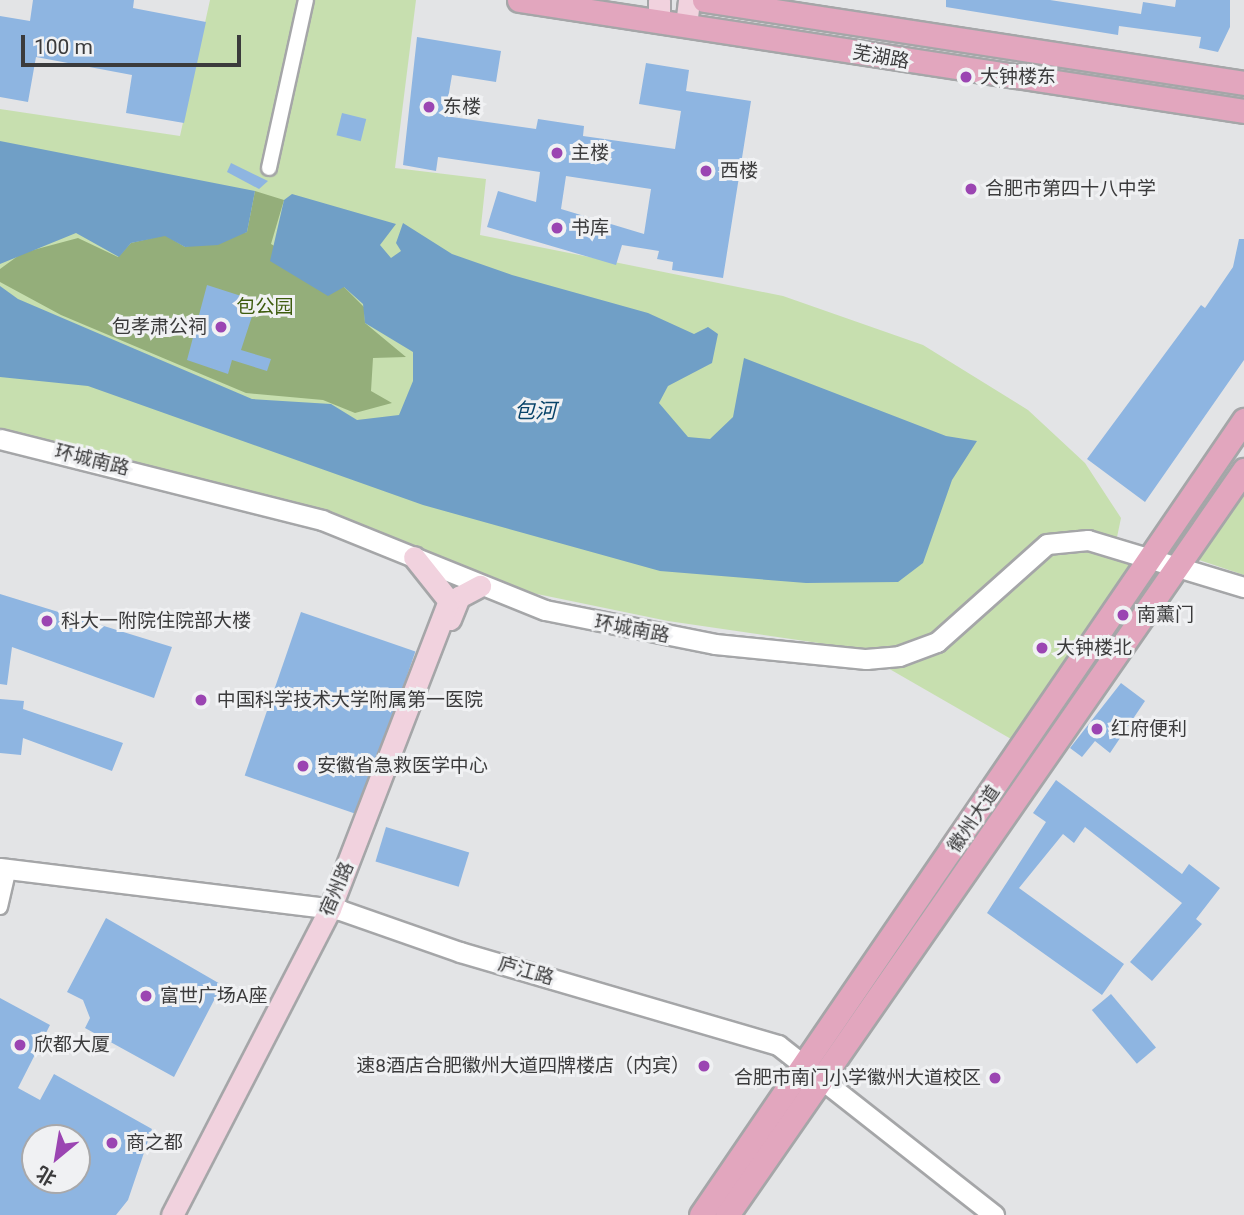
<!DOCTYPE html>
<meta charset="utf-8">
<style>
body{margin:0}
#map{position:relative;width:1244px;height:1215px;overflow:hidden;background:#e3e4e6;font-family:Roboto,"Noto Sans SC",sans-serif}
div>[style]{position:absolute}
.green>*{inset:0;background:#c7dfaf}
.forest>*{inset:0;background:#94ae7a}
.water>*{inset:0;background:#709fc6}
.building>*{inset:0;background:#8eb5e1;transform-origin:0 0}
.roads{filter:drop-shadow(2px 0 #a5a6a8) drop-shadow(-2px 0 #a5a6a8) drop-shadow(0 2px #a5a6a8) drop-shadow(0 -2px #a5a6a8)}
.minor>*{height:14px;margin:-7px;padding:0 7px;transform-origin:7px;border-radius:7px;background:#fff}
.tertiary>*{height:19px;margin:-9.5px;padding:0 9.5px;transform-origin:9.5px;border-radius:9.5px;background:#fff}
.secondary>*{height:21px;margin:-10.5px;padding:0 10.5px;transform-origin:10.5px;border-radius:10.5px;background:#f1d2de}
.primary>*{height:23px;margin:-11.5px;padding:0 11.5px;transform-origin:11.5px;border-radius:11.5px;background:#e2a6be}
.dots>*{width:19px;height:19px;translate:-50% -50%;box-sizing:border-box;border:4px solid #f0f1f3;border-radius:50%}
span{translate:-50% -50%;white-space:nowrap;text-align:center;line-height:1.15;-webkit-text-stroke:6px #f0f1f3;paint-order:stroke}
.street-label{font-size:19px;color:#3b3b3c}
.poi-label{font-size:19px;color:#3b3b3c}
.left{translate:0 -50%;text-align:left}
.right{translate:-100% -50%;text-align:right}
.park-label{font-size:19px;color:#3d5b0d}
.water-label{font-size:21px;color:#074369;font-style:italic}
.north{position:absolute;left:21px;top:1124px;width:70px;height:70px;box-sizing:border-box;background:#f0f1f3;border:2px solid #a8a8aa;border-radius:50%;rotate:210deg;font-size:19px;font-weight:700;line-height:28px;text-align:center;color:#3b3b3c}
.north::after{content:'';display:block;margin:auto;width:24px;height:32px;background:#9b45b2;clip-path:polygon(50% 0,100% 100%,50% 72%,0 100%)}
.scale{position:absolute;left:21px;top:35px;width:220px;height:32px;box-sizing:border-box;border:4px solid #3b3b3c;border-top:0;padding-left:9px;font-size:21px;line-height:24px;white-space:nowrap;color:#3b3b3c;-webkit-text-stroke:5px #f0f1f3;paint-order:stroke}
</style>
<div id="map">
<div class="green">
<i style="clip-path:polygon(210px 0,416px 0,395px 168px,486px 179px,480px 235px,783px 296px,923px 345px,1028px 410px,1085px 463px,1121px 518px,1116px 542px,1153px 552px,1023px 746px,853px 648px,668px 621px,488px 584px,459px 597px,406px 564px,311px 521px,0 444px,0 109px,180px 136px)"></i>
<i style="clip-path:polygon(1234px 483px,1244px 494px,1244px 575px,1196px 559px)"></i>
</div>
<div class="forest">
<i style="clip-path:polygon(255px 191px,284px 200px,271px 244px,344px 287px,364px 307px,365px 323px,406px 357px,373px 358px,371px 391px,392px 403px,355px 413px,323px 400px,246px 393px,61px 315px,0 282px,0 269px,22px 253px,78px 238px,118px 257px,131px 243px,165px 235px,185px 247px,247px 232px)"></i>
</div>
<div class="water">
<i style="clip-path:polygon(0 141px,255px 191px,247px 232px,218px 245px,185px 247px,165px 236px,131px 243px,119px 257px,76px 233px,0 264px)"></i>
<i style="clip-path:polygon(292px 194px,396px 224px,380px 245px,391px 258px,401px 251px,396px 243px,403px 223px,452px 254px,512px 275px,648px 313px,694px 334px,708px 327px,718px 334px,712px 363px,668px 386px,659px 403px,688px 437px,710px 439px,733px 417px,744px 358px,946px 436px,977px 441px,952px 480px,923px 563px,898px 582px,806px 583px,660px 571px,423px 505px,88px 386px,0 377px,0 286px,18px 299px,252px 399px,331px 404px,357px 420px,399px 415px,413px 381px,413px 352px,365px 323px,363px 304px,344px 287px,328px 296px,270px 261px,284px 200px)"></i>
</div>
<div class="building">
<i style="clip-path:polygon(33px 0,134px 0,133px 8px,206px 22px,184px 123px,126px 113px,132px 75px,36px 57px,28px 102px,0 97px,0 16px,30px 21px)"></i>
<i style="clip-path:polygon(946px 0,1050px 0,1141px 14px,1143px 2px,1175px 7px,1176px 0,1230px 0,1230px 27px,1218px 52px,1199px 48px,1201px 37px,1119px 26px,1118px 35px,946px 7px)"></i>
<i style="clip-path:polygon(evenodd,417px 37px,501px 51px,496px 82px,452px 75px,445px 116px,536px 129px,538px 119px,584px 126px,583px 136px,675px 149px,681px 111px,639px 104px,646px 63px,689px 70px,686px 91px,751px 101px,723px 278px,672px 270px,673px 262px,657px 259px,659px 251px,622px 245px,616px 265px,487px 227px,498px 191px,536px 202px,540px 172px,438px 157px,436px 171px,403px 165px,417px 37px,566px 176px,651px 189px,644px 234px,561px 209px,566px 176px)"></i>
<i style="left:342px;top:113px;width:25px;height:23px;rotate:14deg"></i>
<i style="clip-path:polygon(231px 163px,268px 181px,259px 189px,227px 172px)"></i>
<i style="clip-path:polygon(1239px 239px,1244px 239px,1244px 360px,1145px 502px,1087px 459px,1201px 305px,1205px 308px,1233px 267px)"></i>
<i style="clip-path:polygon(207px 285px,257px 301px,241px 350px,271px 359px,267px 371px,232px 360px,228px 374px,187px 360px)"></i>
<i style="clip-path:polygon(0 594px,172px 647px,154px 698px,12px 647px,7px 685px,0 684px)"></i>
<i style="left:301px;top:612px;width:121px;height:173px;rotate:19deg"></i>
<i style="clip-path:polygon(1121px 683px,1145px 701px,1110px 753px,1095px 741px,1082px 757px,1070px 748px)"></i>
<i style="clip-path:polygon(0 699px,24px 701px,23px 709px,123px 743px,112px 771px,23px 738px,21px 755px,0 753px)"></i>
<i style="clip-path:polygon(1056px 780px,1182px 874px,1189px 864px,1220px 888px,1196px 919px,1202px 924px,1152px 981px,1130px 962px,1182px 903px,1085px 827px,1074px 843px,1063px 834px,1019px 888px,1124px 964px,1102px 995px,987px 913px,1046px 822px,1033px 813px)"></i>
<i style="left:386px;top:827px;width:87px;height:36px;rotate:17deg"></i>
<i style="clip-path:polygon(106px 918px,222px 985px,174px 1077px,85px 1028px,90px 1018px,83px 1000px,67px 992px)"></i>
<i style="left:1111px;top:994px;width:70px;height:25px;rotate:50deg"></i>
<i style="clip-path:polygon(evenodd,0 998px,50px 1025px,18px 1088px,40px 1100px,54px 1074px,152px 1129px,128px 1200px,116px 1215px,0 1215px,0 998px,35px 1138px,77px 1138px,77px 1180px,35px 1180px,35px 1138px)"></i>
</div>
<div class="roads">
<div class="minor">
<i style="left:269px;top:168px;width:172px;rotate:-77.6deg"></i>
<i style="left:0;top:907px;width:37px;rotate:-77deg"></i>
</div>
<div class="tertiary">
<i style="left:0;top:439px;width:332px;rotate:14.1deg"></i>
<i style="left:322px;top:520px;width:240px;rotate:22deg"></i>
<i style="left:545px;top:610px;width:173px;rotate:11.3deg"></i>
<i style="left:715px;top:644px;width:152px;rotate:5.7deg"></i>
<i style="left:866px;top:659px;width:33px;rotate:-5deg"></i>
<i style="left:899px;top:656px;width:40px;rotate:-20.2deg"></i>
<i style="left:937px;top:642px;width:147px;rotate:-41.7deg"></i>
<i style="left:1047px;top:544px;width:41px;rotate:-5.6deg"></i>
<i style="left:1088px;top:540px;width:163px;rotate:16.8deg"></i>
<i style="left:0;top:868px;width:343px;rotate:7deg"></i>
<i style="left:340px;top:910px;width:127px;rotate:19.3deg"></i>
<i style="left:460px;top:952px;width:331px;rotate:16.3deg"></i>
<i style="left:778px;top:1045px;width:275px;rotate:38.2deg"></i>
</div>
<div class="secondary">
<i style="left:659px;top:21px;width:21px;rotate:-90deg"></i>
<i style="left:686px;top:25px;width:25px;rotate:-83deg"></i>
<i style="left:450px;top:619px;width:24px;rotate:-68deg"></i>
<i style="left:459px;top:597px;width:24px;rotate:-28deg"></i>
<i style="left:172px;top:1215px;width:344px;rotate:-62.7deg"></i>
<i style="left:330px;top:909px;width:330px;rotate:-68.9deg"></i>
<i style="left:449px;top:601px;width:56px;rotate:-128.5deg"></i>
</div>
<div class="primary">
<i style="left:519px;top:0;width:733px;rotate:8.7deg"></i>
<i style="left:704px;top:0;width:546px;rotate:8.74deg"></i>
<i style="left:701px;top:1215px;width:963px;rotate:-55.67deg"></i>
<i style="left:727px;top:1215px;width:907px;rotate:-55.24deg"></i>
</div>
</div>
<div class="dots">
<i style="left:966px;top:77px;background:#9b45b2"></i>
<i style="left:429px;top:107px;background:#9b45b2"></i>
<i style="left:557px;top:153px;background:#9b45b2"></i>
<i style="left:706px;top:171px;background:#9b45b2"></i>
<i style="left:971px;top:189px;background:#9b45b2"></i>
<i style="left:557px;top:228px;background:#9b45b2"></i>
<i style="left:221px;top:327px;background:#9b45b2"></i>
<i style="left:1123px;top:615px;background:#9b45b2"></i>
<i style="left:47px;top:621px;background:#9b45b2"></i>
<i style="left:1042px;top:648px;background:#9b45b2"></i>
<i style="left:201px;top:700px;background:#9b45b2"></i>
<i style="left:1097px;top:729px;background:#9b45b2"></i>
<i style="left:303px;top:766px;background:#9b45b2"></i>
<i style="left:146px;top:996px;background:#9b45b2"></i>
<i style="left:20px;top:1045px;background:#9b45b2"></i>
<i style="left:704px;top:1066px;background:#9b45b2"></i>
<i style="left:995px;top:1078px;background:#9b45b2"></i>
<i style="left:112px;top:1143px;background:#9b45b2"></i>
</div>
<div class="street-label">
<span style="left:881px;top:57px;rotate:10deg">芜湖路</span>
<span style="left:92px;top:460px;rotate:14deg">环城南路</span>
<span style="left:632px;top:629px;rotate:11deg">环城南路</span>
<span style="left:974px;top:819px;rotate:-56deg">徽州大道</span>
<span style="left:337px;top:889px;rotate:-67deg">宿州路</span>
<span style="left:526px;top:971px;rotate:16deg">庐江路</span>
</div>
<div class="poi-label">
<span class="left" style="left:980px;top:77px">大钟楼东</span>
<span class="left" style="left:443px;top:107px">东楼</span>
<span class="left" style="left:571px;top:153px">主楼</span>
<span class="left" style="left:720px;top:171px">西楼</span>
<span class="left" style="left:985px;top:189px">合肥市第四十八中学</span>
<span class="left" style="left:571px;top:228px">书库</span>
<span class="right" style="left:207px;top:327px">包孝肃公祠</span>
<span class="left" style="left:1137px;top:615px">南薰门</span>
<span class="left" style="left:61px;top:621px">科大一附院住院部大楼</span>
<span class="left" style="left:1056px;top:648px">大钟楼北</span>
<span class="left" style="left:217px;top:700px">中国科学技术大学附属第一医院</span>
<span class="left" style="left:1111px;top:729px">红府便利</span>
<span class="left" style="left:317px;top:766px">安徽省急救医学中心</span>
<span class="left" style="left:160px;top:996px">富世广场A座</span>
<span class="left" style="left:34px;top:1045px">欣都大厦</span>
<span class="right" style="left:690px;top:1066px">速8酒店合肥徽州大道四牌楼店（内宾）</span>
<span class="right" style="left:981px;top:1078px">合肥市南门小学徽州大道校区</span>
<span class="left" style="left:126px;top:1143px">商之都</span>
</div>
<div class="park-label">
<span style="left:265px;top:307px">包公园</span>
</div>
<div class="water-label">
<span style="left:535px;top:411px">包河</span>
</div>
<div class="north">北</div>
<div class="scale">100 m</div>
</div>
